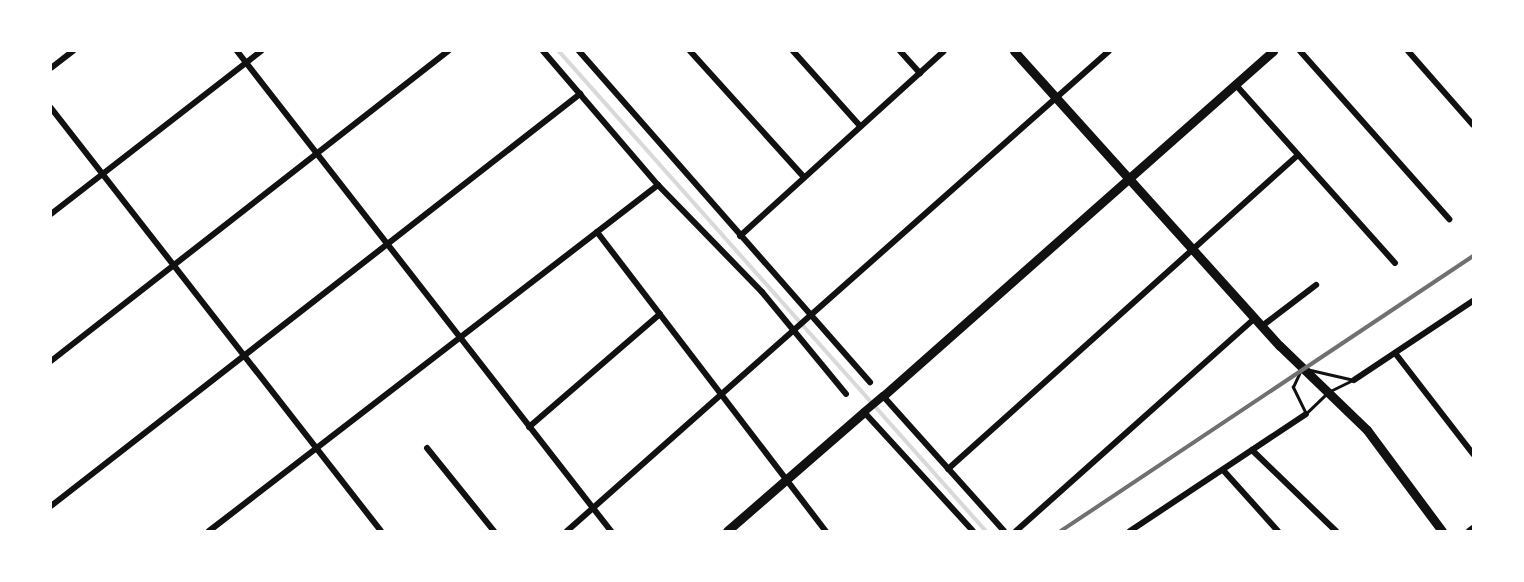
<!DOCTYPE html>
<style>
body{margin:0}
#map{position:relative;width:1524px;height:582px;overflow:hidden;background:#fff;font-family:"Open Sans",sans-serif}
div>[style]{position:absolute}
.stream>*{height:3.5px;margin:-1.75px;padding:0 1.75px;transform-origin:1.75px;border-radius:1.75px;background:#d9d9d9}
.path>*{height:2.5px;margin:-1.25px;padding:0 1.25px;transform-origin:1.25px;border-radius:1.25px;background:#111}
.minor>*{height:6px;margin:-3px;padding:0 3px;transform-origin:3px;border-radius:3px;background:#111}
.tertiary>*{height:8px;margin:-4px;padding:0 4px;transform-origin:4px;border-radius:4px;background:#111}
.secondary>*{height:9px;margin:-4.5px;padding:0 4.5px;transform-origin:4.5px;border-radius:4.5px;background:#111}
.rail>*{height:3.5px;margin:-1.75px;padding:0 1.75px;transform-origin:1.75px;border-radius:1.75px;background:#707070}
span{translate:-50% -50%;white-space:nowrap;text-align:center;line-height:1.15;-webkit-text-stroke:7px #fff;paint-order:stroke}
.frame{position:absolute;inset:0;border:52px solid #fff;pointer-events:none}
</style>
<div id="map">
<div class="stream">
<i style="left:559px;top:51px;width:642px;rotate:48.34deg"></i>
</div>
<div class="path">
<i style="left:1302px;top:368px;width:53px;rotate:13deg"></i>
<i style="left:1354px;top:380px;width:28px;rotate:154deg"></i>
<i style="left:1329px;top:392px;width:32px;rotate:136deg"></i>
<i style="left:1306px;top:414px;width:30px;rotate:-116deg"></i>
<i style="left:1293px;top:387px;width:21px;rotate:-65deg"></i>
</div>
<div class="minor">
<i style="left:237px;top:51px;width:609px;rotate:52.08deg"></i>
<i style="left:543px;top:51px;width:177px;rotate:49.4deg"></i>
<i style="left:658px;top:185px;width:149px;rotate:45.8deg"></i>
<i style="left:762px;top:292px;width:132px;rotate:50.5deg"></i>
<i style="left:579px;top:51px;width:441px;rotate:48.7deg"></i>
<i style="left:690px;top:51px;width:170px;rotate:47.9deg"></i>
<i style="left:793px;top:51px;width:101px;rotate:48.2deg"></i>
<i style="left:900px;top:51px;width:30px;rotate:48deg"></i>
<i style="left:1300px;top:51px;width:225px;rotate:48.4deg"></i>
<i style="left:1408px;top:51px;width:98px;rotate:48.7deg"></i>
<i style="left:51px;top:68px;width:28px;rotate:-38deg"></i>
<i style="left:1235px;top:84px;width:240px;rotate:48.2deg"></i>
<i style="left:51px;top:108px;width:536px;rotate:52.04deg"></i>
<i style="left:51px;top:214px;width:266px;rotate:-37.8deg"></i>
<i style="left:597px;top:232px;width:377px;rotate:52.6deg"></i>
<i style="left:740px;top:236px;width:275px;rotate:-42.2deg"></i>
<i style="left:1262px;top:326px;width:68px;rotate:-37.2deg"></i>
<i style="left:1395px;top:353px;width:128px;rotate:52.3deg"></i>
<i style="left:51px;top:361px;width:504px;rotate:-37.98deg"></i>
<i style="left:1354px;top:380px;width:143px;rotate:-33.6deg"></i>
<i style="left:883px;top:396px;width:181px;rotate:48.1deg"></i>
<i style="left:864px;top:412px;width:161px;rotate:47.5deg"></i>
<i style="left:529px;top:427px;width:173px;rotate:-40.8deg"></i>
<i style="left:427px;top:448px;width:107px;rotate:51.1deg"></i>
<i style="left:1252px;top:450px;width:117px;rotate:44deg"></i>
<i style="left:948px;top:469px;width:470px;rotate:-41.9deg"></i>
<i style="left:1223px;top:470px;width:82px;rotate:48deg"></i>
<i style="left:51px;top:506px;width:671px;rotate:-37.91deg"></i>
<i style="left:209px;top:531px;width:567px;rotate:-37.62deg"></i>
<i style="left:567px;top:531px;width:724px;rotate:-41.53deg"></i>
<i style="left:1016px;top:531px;width:320px;rotate:-41.7deg"></i>
<i style="left:1130px;top:531px;width:211px;rotate:-33.6deg"></i>
<i style="left:1469px;top:531px;width:5px;rotate:-37deg"></i>
</div>
<div class="tertiary">
<i style="left:864px;top:412px;width:25px;rotate:-40deg"></i>
</div>
<div class="secondary">
<i style="left:1014px;top:51px;width:397px;rotate:48deg"></i>
<i style="left:1280px;top:346px;width:121px;rotate:44deg"></i>
<i style="left:1367px;top:430px;width:126px;rotate:53.4deg"></i>
<i style="left:883px;top:396px;width:521px;rotate:-41.5deg"></i>
<i style="left:727px;top:531px;width:181px;rotate:-41deg"></i>
</div>
<div class="rail">
<i style="left:1061px;top:531px;width:495px;rotate:-33.7deg"></i>
</div>
<div class="frame"></div>
</div>
